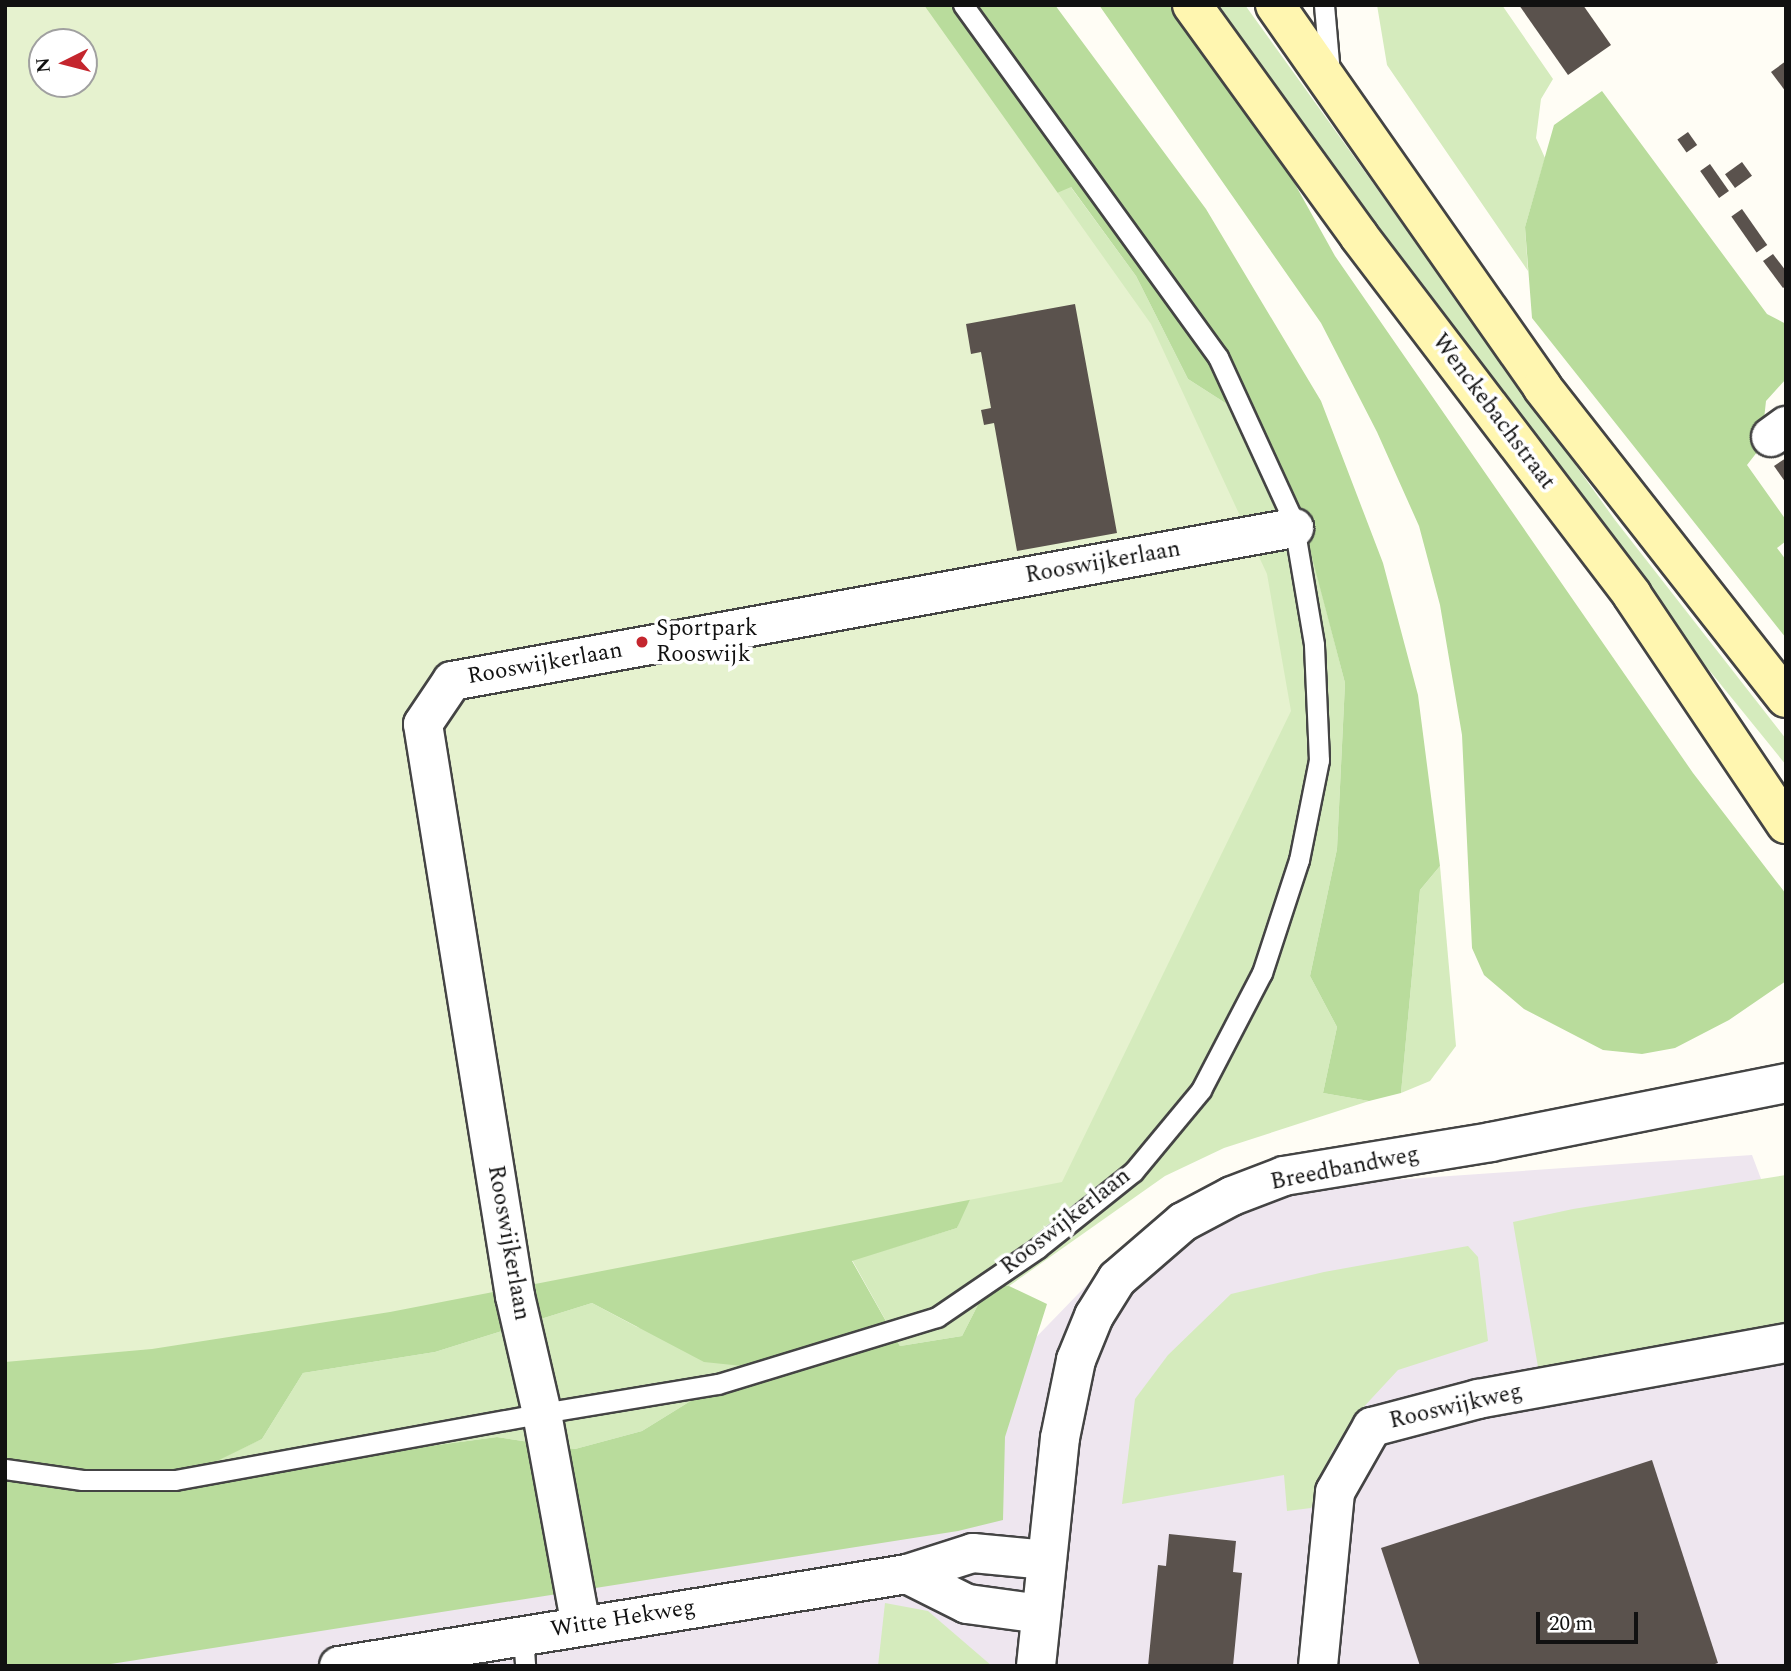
<!DOCTYPE html>
<style>
body{margin:0}
#map{position:relative;width:1791px;height:1671px;overflow:hidden;background:#fffdf5;font-family:Spectral,serif}
div>[style]{position:absolute}
.industrial>*{inset:0;background:#eee6ef}
.green>*{inset:0;background:#d5ebbd}
.forest>*{inset:0;background:#b9dc9c}
.pitch>*{inset:0;background:#e6f2cf}
.building>*{inset:0;background:#5a524d;transform-origin:0 0}
.roads{filter:drop-shadow(2px 0 #444) drop-shadow(-2px 0 #444) drop-shadow(0 2px #444) drop-shadow(0 -2px #444)}
.lane>*{height:19px;margin:-9.5px;padding:0 9.5px;transform-origin:9.5px;border-radius:9.5px;background:#fff}
.street>*{height:38px;margin:-19px;padding:0 19px;transform-origin:19px;border-radius:19px;background:#fff}
.secondary>*{height:38px;margin:-19px;padding:0 19px;transform-origin:19px;border-radius:19px;background:#fff6b0}
.dots>*{width:19px;height:19px;translate:-50% -50%;box-sizing:border-box;border:4px solid #fff;border-radius:50%}
span{translate:-50% -50%;white-space:nowrap;text-align:center;line-height:1.15;-webkit-text-stroke:7px #fff;paint-order:stroke}
.street-label{font-size:23px;color:#111}
.poi-label{font-size:23px;color:#111}
.left{translate:0 -50%;text-align:left}
.frame{position:absolute;inset:0;border:7px solid #111;pointer-events:none}
.north{position:absolute;left:28px;top:28px;width:70px;height:70px;box-sizing:border-box;background:#fff;border:2px solid #a0a0a0;border-radius:50%;rotate:264deg;font-size:19px;font-weight:700;line-height:28px;text-align:center;color:#111}
.north::after{content:'';display:block;margin:auto;width:24px;height:32px;background:#c4262e;clip-path:polygon(50% 0,100% 100%,50% 72%,0 100%)}
.scale{position:absolute;left:1536px;top:1612px;width:102px;height:32px;box-sizing:border-box;border:4px solid #111;border-top:0;padding-left:9px;font-size:21px;line-height:24px;white-space:nowrap;color:#111;-webkit-text-stroke:5px #fff;paint-order:stroke}
</style>
<div id="map">
<div class="industrial">
<i style="clip-path:polygon(1752px 1155px,1786px 1245px,1786px 1666px,5px 1666px,866px 1513px,1080px 1292px,1178px 1199px,1291px 1187px)"></i>
</div>
<div class="green">
<i style="clip-path:polygon(1218px 5px,1245px 5px,1615px 520px,1786px 739px,1786px 765px,1554px 479px)"></i>
<i style="clip-path:polygon(1377px 5px,1502px 5px,1553px 79px,1541px 99px,1536px 138px,1545px 158px,1525px 227px,1528px 271px,1387px 65px)"></i>
<i style="clip-path:polygon(1070px 186px,1136px 276px,1188px 379px,1244px 415px,1301px 517px,1233px 526px,1013px 211px)"></i>
<i style="clip-path:polygon(1306px 532px,1345px 683px,1337px 849px,1310px 976px,1337px 1027px,1323px 1093px,1369px 1101px,1224px 1148px,1165px 1176px,1009px 1286px,994px 1283px,985px 1291px,962px 1336px,900px 1346px,852px 1260px,957px 1228px,1162px 592px)"></i>
<i style="clip-path:polygon(1440px 866px,1456px 1046px,1430px 1081px,1401px 1093px,1420px 890px)"></i>
<i style="clip-path:polygon(1786px 1175px,1786px 1334px,1770px 1331px,1538px 1367px,1513px 1222px,1573px 1209px)"></i>
<i style="clip-path:polygon(1468px 1246px,1478px 1257px,1488px 1341px,1398px 1370px,1359px 1412px,1332px 1452px,1311px 1508px,1287px 1511px,1284px 1475px,1122px 1504px,1135px 1399px,1168px 1355px,1231px 1294px,1324px 1272px)"></i>
<i style="clip-path:polygon(592px 1303px,637px 1327px,795px 1371px,718px 1384px,642px 1431px,575px 1449px,497px 1437px,175px 1480px,262px 1439px,303px 1373px,435px 1352px)"></i>
<i style="clip-path:polygon(885px 1603px,928px 1611px,992px 1666px,878px 1666px)"></i>
</div>
<div class="forest">
<i style="clip-path:polygon(847px 5px,1055px 5px,1206px 209px,1321px 401px,1383px 563px,1418px 695px,1440px 866px,1420px 890px,1401px 1093px,1369px 1101px,1323px 1093px,1337px 1027px,1310px 976px,1337px 849px,1345px 683px,1299px 508px,1244px 415px,1188px 379px,1136px 276px,1071px 187px,942px 242px)"></i>
<i style="clip-path:polygon(1099px 5px,1170px 5px,1286px 168px,1335px 256px,1693px 773px,1786px 894px,1786px 981px,1729px 1020px,1675px 1048px,1642px 1054px,1603px 1050px,1524px 1009px,1484px 975px,1472px 948px,1462px 735px,1440px 605px,1419px 526px,1377px 432px,1321px 323px)"></i>
<i style="clip-path:polygon(1602px 91px,1767px 314px,1786px 324px,1786px 379px,1766px 401px,1761px 447px,1747px 465px,1786px 520px,1786px 541px,1777px 548px,1786px 560px,1786px 638px,1532px 318px,1525px 227px,1554px 125px)"></i>
<i style="clip-path:polygon(evenodd,973px 1193px,957px 1228px,852px 1261px,900px 1346px,962px 1336px,985px 1291px,994px 1283px,1009px 1286px,1047px 1304px,1005px 1437px,1003px 1520px,958px 1531px,98px 1666px,5px 1666px,5px 1343px,973px 1193px,592px 1303px,704px 1362px,791px 1371px,718px 1384px,642px 1431px,575px 1449px,497px 1437px,178px 1480px,262px 1439px,303px 1373px,435px 1352px,592px 1303px)"></i>
</div>
<div class="pitch">
<i style="clip-path:polygon(evenodd,5px 5px,924px 5px,1151px 324px,1267px 574px,1291px 711px,1062px 1182px,390px 1312px,152px 1349px,5px 1362px,5px 5px,42px 42px,84px 42px,84px 84px,42px 84px,42px 42px)"></i>
</div>
<div class="building">
<i style="clip-path:polygon(1519px 5px,1583px 5px,1611px 45px,1568px 75px)"></i>
<i style="clip-path:polygon(1786px 61px,1786px 92px,1771px 72px)"></i>
<i style="left:1688px;top:132px;width:16px;height:13px;rotate:55deg"></i>
<i style="left:1742px;top:162px;width:17px;height:21px;rotate:54deg"></i>
<i style="left:1710px;top:164px;width:33px;height:12px;rotate:55deg"></i>
<i style="left:1742px;top:209px;width:44px;height:13px;rotate:55deg"></i>
<i style="clip-path:polygon(1773px 254px,1786px 271px,1786px 286px,1783px 288px,1763px 261px)"></i>
<i style="clip-path:polygon(1075px 304px,1117px 533px,1017px 551px,994px 423px,984px 425px,981px 410px,991px 408px,981px 352px,971px 354px,966px 324px)"></i>
<i style="clip-path:polygon(1786px 458px,1786px 483px,1774px 466px)"></i>
<i style="clip-path:polygon(1652px 1460px,1718px 1663px,1709px 1666px,1420px 1666px,1381px 1548px)"></i>
<i style="clip-path:polygon(1169px 1534px,1236px 1541px,1233px 1572px,1242px 1573px,1233px 1666px,1148px 1666px,1158px 1565px,1166px 1566px)"></i>
</div>
<div class="roads">
<div class="lane">
<i style="left:1324px;top:5px;width:68px;rotate:85deg"></i>
<i style="left:5px;top:1469px;width:78px;rotate:8.1deg"></i>
<i style="left:82px;top:1480px;width:93px"></i>
<i style="left:175px;top:1480px;width:373px;rotate:-10.3deg"></i>
<i style="left:542px;top:1413px;width:178px;rotate:-9.4deg"></i>
<i style="left:718px;top:1384px;width:229px;rotate:-17deg"></i>
<i style="left:937px;top:1317px;width:122px;rotate:-34.3deg"></i>
<i style="left:1038px;top:1248px;width:122px;rotate:-38.7deg"></i>
<i style="left:1133px;top:1172px;width:107px;rotate:-50.3deg"></i>
<i style="left:1201px;top:1090px;width:132px;rotate:-62.5deg"></i>
<i style="left:1262px;top:973px;width:119px;rotate:-71.9deg"></i>
<i style="left:1299px;top:860px;width:102px;rotate:-78.7deg"></i>
<i style="left:1319px;top:760px;width:116px;rotate:-92.5deg"></i>
<i style="left:1314px;top:644px;width:126px;rotate:-99.6deg"></i>
<i style="left:1293px;top:520px;width:179px;rotate:-114.7deg"></i>
<i style="left:1218px;top:357px;width:435px;rotate:-125.9deg"></i>
<i style="left:523px;top:1635px;width:31px;rotate:86deg"></i>
</div>
<div class="street">
<i style="left:1771px;top:437px;width:19px;rotate:-36deg"></i>
<i style="left:1041px;top:1614px;width:75px;rotate:-172.3deg"></i>
<i style="left:967px;top:1604px;width:67px;rotate:-153.4deg"></i>
<i style="left:907px;top:1574px;width:69px;rotate:-17.7deg"></i>
<i style="left:973px;top:1553px;width:74px;rotate:5.4deg"></i>
<i style="left:581px;top:1626px;width:217px;rotate:-100.4deg"></i>
<i style="left:542px;top:1413px;width:120px;rotate:-103deg"></i>
<i style="left:515px;top:1296px;width:579px;rotate:-99.14deg"></i>
<i style="left:423px;top:724px;width:52px;rotate:-56deg"></i>
<i style="left:452px;top:681px;width:856px;rotate:-10.3deg"></i>
<i style="left:339px;top:1666px;width:575px;rotate:-9.2deg"></i>
<i style="left:1036px;top:1666px;width:229px;rotate:-84deg"></i>
<i style="left:1060px;top:1438px;width:80px;rotate:-78.4deg"></i>
<i style="left:1076px;top:1360px;width:48px;rotate:-67.8deg"></i>
<i style="left:1094px;top:1316px;width:44px;rotate:-58.1deg"></i>
<i style="left:1117px;top:1279px;width:87px;rotate:-40.8deg"></i>
<i style="left:1183px;top:1222px;width:55px;rotate:-28deg"></i>
<i style="left:1232px;top:1196px;width:56px;rotate:-21deg"></i>
<i style="left:1284px;top:1176px;width:210px;rotate:-9.3deg"></i>
<i style="left:1491px;top:1142px;width:301px;rotate:-11.3deg"></i>
<i style="left:1318px;top:1666px;width:175px;rotate:-84.4deg"></i>
<i style="left:1335px;top:1492px;width:75px;rotate:-60.4deg"></i>
<i style="left:1372px;top:1427px;width:110px;rotate:-14.8deg"></i>
<i style="left:1478px;top:1399px;width:313px;rotate:-10.3deg"></i>
</div>
<div class="secondary">
<i style="left:1192px;top:5px;width:285px;rotate:54.1deg"></i>
<i style="left:1359px;top:236px;width:451px;rotate:52.7deg"></i>
<i style="left:1632px;top:595px;width:276px;rotate:56.1deg"></i>
<i style="left:1275px;top:5px;width:466px;rotate:55deg"></i>
<i style="left:1542px;top:387px;width:395px;rotate:51.9deg"></i>
</div>
</div>
<div class="dots">
<i style="left:642px;top:642px;background:#c4262e"></i>
</div>
<div class="street-label">
<span style="left:1493px;top:412px;rotate:53deg">Wenckebachstraat</span>
<span style="left:1103px;top:563px;rotate:-10deg">Rooswijkerlaan</span>
<span style="left:545px;top:664px;rotate:-10deg">Rooswijkerlaan</span>
<span style="left:1345px;top:1169px;rotate:-11deg">Breedbandweg</span>
<span style="left:1066px;top:1222px;rotate:-38deg">Rooswijkerlaan</span>
<span style="left:508px;top:1243px;rotate:80deg">Rooswijkerlaan</span>
<span style="left:1456px;top:1407px;rotate:-13deg">Rooswijkweg</span>
<span style="left:623px;top:1619px;rotate:-9deg">Witte Hekweg</span>
</div>
<div class="poi-label">
<span class="left" style="left:656px;top:642px">Sportpark<br>Rooswijk</span>
</div>
<div class="frame"></div>
<div class="north">N</div>
<div class="scale">20 m</div>
</div>
